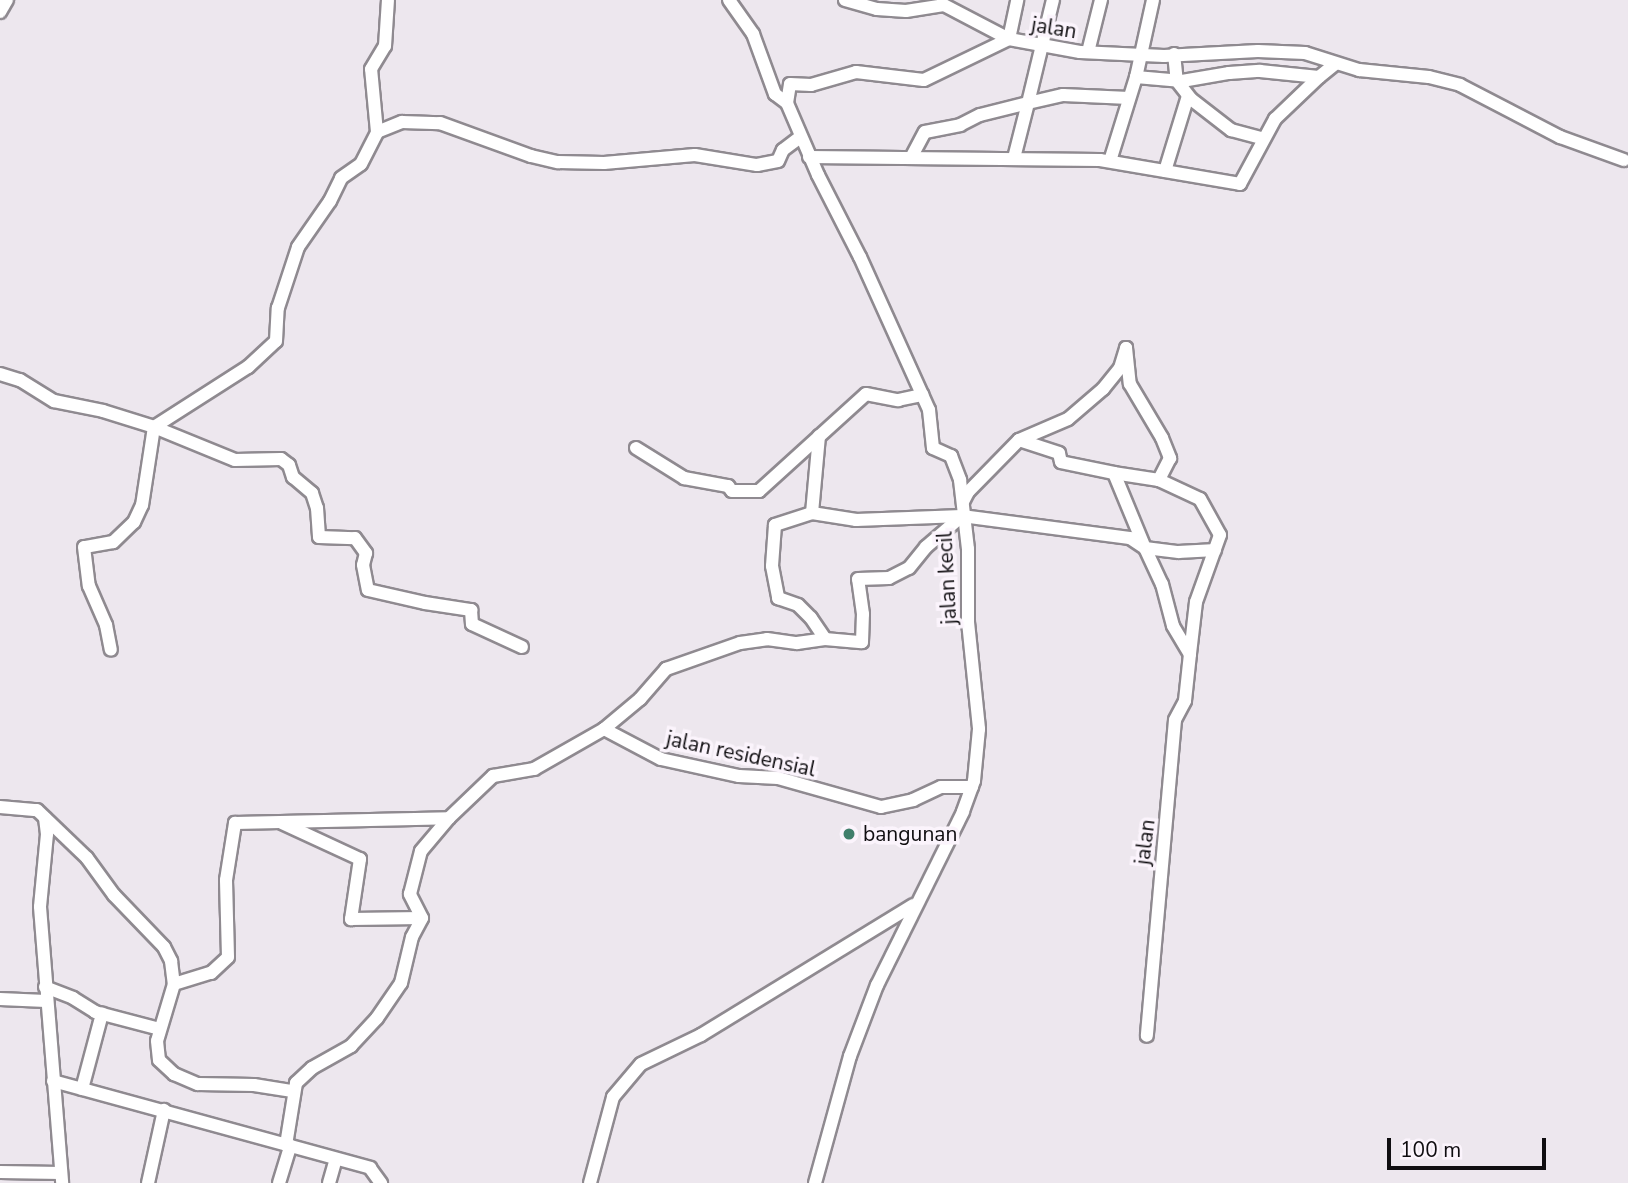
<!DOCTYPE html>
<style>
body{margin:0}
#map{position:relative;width:1628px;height:1183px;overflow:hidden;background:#ede7ee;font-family:"Nunito Sans",sans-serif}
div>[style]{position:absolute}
.roads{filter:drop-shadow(2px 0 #8f8a90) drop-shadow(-2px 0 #8f8a90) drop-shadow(0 2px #8f8a90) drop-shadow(0 -2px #8f8a90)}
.street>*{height:12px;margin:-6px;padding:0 6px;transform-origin:6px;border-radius:6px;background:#fff}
.dots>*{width:19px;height:19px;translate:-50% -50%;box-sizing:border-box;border:4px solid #fbf4fc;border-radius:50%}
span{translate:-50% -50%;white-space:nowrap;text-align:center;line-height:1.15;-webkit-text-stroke:7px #fbf4fc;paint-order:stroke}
.street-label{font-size:21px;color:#0f0d10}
.poi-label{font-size:21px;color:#0f0d10}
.left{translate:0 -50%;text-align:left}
.scale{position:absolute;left:1387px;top:1138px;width:159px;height:32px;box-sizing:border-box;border:4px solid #0f0d10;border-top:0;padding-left:9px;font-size:21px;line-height:24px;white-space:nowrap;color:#0f0d10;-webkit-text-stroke:5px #fbf4fc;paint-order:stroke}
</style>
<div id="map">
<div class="roads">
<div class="street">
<i style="left:729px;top:0;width:42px;rotate:54.8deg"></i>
<i style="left:753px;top:34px;width:64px;rotate:69.9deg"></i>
<i style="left:775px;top:94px;width:15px;rotate:37deg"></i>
<i style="left:787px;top:103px;width:78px;rotate:66.7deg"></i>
<i style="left:818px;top:175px;width:92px;rotate:62.9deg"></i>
<i style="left:860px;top:257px;width:168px;rotate:65.7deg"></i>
<i style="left:929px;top:410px;width:38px;rotate:84deg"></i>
<i style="left:933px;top:448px;width:20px;rotate:24deg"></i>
<i style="left:951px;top:456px;width:26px;rotate:69deg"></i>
<i style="left:960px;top:480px;width:69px;rotate:83.4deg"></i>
<i style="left:968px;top:549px;width:73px;rotate:90deg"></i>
<i style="left:968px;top:622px;width:108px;rotate:84.1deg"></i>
<i style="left:979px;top:729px;width:52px;rotate:95.5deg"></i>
<i style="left:974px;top:781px;width:33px;rotate:110deg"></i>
<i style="left:963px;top:812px;width:193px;rotate:116.4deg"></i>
<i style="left:877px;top:985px;width:76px;rotate:110.8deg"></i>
<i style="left:850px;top:1056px;width:132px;rotate:105.4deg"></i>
<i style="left:845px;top:0;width:33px;rotate:16deg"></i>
<i style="left:877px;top:9px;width:29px;rotate:4deg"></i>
<i style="left:906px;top:11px;width:38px;rotate:-9deg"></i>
<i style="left:944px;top:5px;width:73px;rotate:27.6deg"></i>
<i style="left:1009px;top:39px;width:40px;rotate:-78deg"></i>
<i style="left:1153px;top:0;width:79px;rotate:102.4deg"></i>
<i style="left:1136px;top:77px;width:46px;rotate:5deg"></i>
<i style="left:1182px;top:81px;width:48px;rotate:-9.7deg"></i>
<i style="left:1229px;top:73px;width:31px;rotate:-4deg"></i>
<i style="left:1260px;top:71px;width:59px;rotate:5.8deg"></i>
<i style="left:1319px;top:77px;width:21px;rotate:-39deg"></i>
<i style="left:0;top:12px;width:14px;rotate:-60deg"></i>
<i style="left:1088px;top:52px;width:54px;rotate:-76deg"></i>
<i style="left:1174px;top:54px;width:27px;rotate:84deg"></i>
<i style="left:1177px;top:81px;width:23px;rotate:52deg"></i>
<i style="left:1191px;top:99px;width:51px;rotate:37.8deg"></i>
<i style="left:1231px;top:130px;width:34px;rotate:15deg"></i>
<i style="left:787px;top:103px;width:19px;rotate:-81deg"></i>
<i style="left:790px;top:84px;width:21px;rotate:3deg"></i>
<i style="left:811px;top:85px;width:47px;rotate:-16.1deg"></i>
<i style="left:856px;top:72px;width:68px;rotate:6.7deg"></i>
<i style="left:924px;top:80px;width:94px;rotate:-25.8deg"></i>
<i style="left:1009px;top:39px;width:72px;rotate:10.4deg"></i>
<i style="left:1080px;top:52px;width:84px;rotate:2.7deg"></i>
<i style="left:1164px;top:56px;width:94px;rotate:-3deg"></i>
<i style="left:1258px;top:51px;width:47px;rotate:2.4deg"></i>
<i style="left:1305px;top:53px;width:57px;rotate:17.5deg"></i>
<i style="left:1359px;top:70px;width:70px;rotate:5.7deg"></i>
<i style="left:1429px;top:77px;width:32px;rotate:14deg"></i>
<i style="left:1460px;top:85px;width:113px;rotate:27.5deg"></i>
<i style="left:1560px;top:137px;width:68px;rotate:19.8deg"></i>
<i style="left:377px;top:132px;width:27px;rotate:-22deg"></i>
<i style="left:402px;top:122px;width:38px;rotate:2deg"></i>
<i style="left:440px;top:123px;width:97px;rotate:19.9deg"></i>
<i style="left:531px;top:156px;width:28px;rotate:13deg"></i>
<i style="left:558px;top:162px;width:46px;rotate:1.2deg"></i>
<i style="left:604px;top:163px;width:91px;rotate:-5deg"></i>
<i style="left:695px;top:155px;width:63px;rotate:9.2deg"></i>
<i style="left:757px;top:165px;width:21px;rotate:-11deg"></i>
<i style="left:778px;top:161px;width:12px;rotate:-66deg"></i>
<i style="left:783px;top:150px;width:21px;rotate:-37deg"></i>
<i style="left:912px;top:156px;width:27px;rotate:-62deg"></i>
<i style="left:925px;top:132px;width:36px;rotate:-11deg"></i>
<i style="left:960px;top:125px;width:22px;rotate:-27deg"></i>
<i style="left:980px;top:115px;width:49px;rotate:-14deg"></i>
<i style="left:1028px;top:103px;width:106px;rotate:-76.4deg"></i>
<i style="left:809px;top:157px;width:291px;rotate:0.6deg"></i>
<i style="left:1100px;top:160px;width:142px;rotate:9.7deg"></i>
<i style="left:1240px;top:184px;width:74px;rotate:-61.7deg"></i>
<i style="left:1275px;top:119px;width:61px;rotate:-43.7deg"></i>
<i style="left:1014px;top:158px;width:57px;rotate:-75.7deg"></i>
<i style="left:1028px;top:103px;width:36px;rotate:-13deg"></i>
<i style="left:1063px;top:95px;width:66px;rotate:2.6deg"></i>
<i style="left:1110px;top:161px;width:88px;rotate:-72.8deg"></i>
<i style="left:1165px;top:171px;width:78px;rotate:-73deg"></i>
<i style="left:0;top:374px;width:21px;rotate:17deg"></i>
<i style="left:20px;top:380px;width:40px;rotate:32deg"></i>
<i style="left:54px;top:401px;width:50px;rotate:11.5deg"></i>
<i style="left:103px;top:411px;width:53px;rotate:17.4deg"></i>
<i style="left:154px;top:427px;width:79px;rotate:98.7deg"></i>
<i style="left:142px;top:505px;width:19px;rotate:115deg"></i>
<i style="left:134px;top:522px;width:29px;rotate:136deg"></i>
<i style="left:113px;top:542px;width:29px;rotate:170deg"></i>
<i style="left:84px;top:547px;width:39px;rotate:83deg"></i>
<i style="left:89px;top:586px;width:43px;rotate:66.4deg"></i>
<i style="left:106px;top:625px;width:25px;rotate:79deg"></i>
<i style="left:154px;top:427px;width:112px;rotate:-32.6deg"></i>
<i style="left:248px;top:367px;width:38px;rotate:-43deg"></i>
<i style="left:276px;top:341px;width:33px;rotate:-87deg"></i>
<i style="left:278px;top:308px;width:64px;rotate:-71.8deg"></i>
<i style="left:298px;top:247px;width:56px;rotate:-55.2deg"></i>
<i style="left:330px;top:201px;width:25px;rotate:-64deg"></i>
<i style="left:341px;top:178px;width:24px;rotate:-35deg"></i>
<i style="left:361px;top:164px;width:36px;rotate:-63deg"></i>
<i style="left:377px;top:132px;width:63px;rotate:-95.4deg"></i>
<i style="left:371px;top:69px;width:27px;rotate:-59deg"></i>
<i style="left:385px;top:46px;width:46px;rotate:-86.3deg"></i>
<i style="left:154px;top:427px;width:87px;rotate:22.2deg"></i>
<i style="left:235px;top:460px;width:46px;rotate:-1.2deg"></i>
<i style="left:281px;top:459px;width:10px;rotate:37deg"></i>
<i style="left:289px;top:465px;width:13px;rotate:72deg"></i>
<i style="left:293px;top:477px;width:25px;rotate:40deg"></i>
<i style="left:312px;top:493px;width:16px;rotate:72deg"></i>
<i style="left:317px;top:508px;width:29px;rotate:86deg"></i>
<i style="left:319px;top:537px;width:36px;rotate:2deg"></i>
<i style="left:355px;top:538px;width:19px;rotate:54deg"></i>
<i style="left:366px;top:553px;width:12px;rotate:104deg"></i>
<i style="left:363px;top:565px;width:25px;rotate:79deg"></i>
<i style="left:368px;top:590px;width:58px;rotate:12.8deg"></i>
<i style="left:425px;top:603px;width:47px;rotate:8.7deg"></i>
<i style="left:471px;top:610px;width:14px;rotate:86deg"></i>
<i style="left:472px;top:624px;width:55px;rotate:24.7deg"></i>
<i style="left:819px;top:436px;width:77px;rotate:95.2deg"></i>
<i style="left:812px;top:513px;width:45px;rotate:9deg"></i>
<i style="left:856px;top:520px;width:106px;rotate:-2.2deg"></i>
<i style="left:962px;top:516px;width:169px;rotate:7.5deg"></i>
<i style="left:1130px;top:538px;width:18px;rotate:34deg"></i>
<i style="left:1145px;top:548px;width:81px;rotate:-112.5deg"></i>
<i style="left:1114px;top:473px;width:54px;rotate:-168.3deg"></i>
<i style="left:1061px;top:462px;width:9px;rotate:-103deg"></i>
<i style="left:1059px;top:453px;width:42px;rotate:-162deg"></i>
<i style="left:1019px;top:440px;width:73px;rotate:134.4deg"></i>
<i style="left:968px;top:492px;width:11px;rotate:117deg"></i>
<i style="left:1019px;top:440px;width:53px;rotate:-23.2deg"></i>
<i style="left:1068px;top:419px;width:46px;rotate:-40.6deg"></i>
<i style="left:1103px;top:389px;width:27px;rotate:-51deg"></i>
<i style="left:1120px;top:368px;width:21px;rotate:-73deg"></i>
<i style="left:1126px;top:348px;width:36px;rotate:84deg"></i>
<i style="left:1130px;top:384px;width:63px;rotate:59.3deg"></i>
<i style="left:1162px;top:438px;width:22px;rotate:68deg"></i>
<i style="left:1170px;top:458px;width:25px;rotate:117deg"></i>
<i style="left:1159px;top:480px;width:46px;rotate:-171.2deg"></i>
<i style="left:636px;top:448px;width:57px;rotate:32deg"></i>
<i style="left:684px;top:478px;width:45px;rotate:10.3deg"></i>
<i style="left:728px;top:486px;width:6px;rotate:51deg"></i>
<i style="left:732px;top:491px;width:27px"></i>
<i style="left:759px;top:491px;width:144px;rotate:-42.2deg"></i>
<i style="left:866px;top:394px;width:33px;rotate:11deg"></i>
<i style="left:898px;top:400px;width:25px;rotate:-12deg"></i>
<i style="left:1159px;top:480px;width:45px;rotate:24.9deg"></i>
<i style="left:1200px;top:499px;width:41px;rotate:60.9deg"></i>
<i style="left:1220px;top:535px;width:71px;rotate:109.7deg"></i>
<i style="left:1196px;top:602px;width:52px;rotate:96.6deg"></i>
<i style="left:812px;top:513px;width:39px;rotate:162deg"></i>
<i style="left:775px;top:525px;width:41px;rotate:94.2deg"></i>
<i style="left:772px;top:566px;width:33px;rotate:79deg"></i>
<i style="left:778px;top:598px;width:21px;rotate:19deg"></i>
<i style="left:798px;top:605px;width:18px;rotate:45deg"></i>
<i style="left:811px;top:618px;width:25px;rotate:56deg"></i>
<i style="left:1145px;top:548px;width:40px;rotate:65deg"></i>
<i style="left:1162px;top:584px;width:43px;rotate:75.3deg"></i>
<i style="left:1173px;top:626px;width:33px;rotate:59deg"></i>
<i style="left:1190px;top:654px;width:47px;rotate:96.1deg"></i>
<i style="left:1185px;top:701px;width:21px;rotate:118deg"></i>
<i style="left:1175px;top:720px;width:317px;rotate:95.1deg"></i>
<i style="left:1145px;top:548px;width:34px;rotate:7deg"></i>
<i style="left:1179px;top:552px;width:36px;rotate:-3deg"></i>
<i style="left:604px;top:729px;width:64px;rotate:27.8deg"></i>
<i style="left:661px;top:759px;width:80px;rotate:12.3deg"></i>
<i style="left:739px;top:776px;width:39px;rotate:3deg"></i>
<i style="left:778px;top:778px;width:107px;rotate:15.7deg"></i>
<i style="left:881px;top:807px;width:33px;rotate:-12deg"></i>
<i style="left:913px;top:800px;width:31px;rotate:-25deg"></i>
<i style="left:941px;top:787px;width:31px"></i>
<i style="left:0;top:807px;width:37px;rotate:5deg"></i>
<i style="left:37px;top:810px;width:69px;rotate:43.8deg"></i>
<i style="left:87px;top:858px;width:46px;rotate:53.9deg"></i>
<i style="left:114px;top:895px;width:72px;rotate:46.1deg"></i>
<i style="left:164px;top:947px;width:16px;rotate:63deg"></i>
<i style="left:171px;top:961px;width:23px;rotate:83deg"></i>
<i style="left:174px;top:984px;width:59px;rotate:106.6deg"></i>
<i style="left:157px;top:1041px;width:19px;rotate:84deg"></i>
<i style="left:159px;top:1060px;width:21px;rotate:43deg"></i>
<i style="left:174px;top:1074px;width:26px;rotate:23deg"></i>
<i style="left:198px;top:1084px;width:56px;rotate:1deg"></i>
<i style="left:254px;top:1085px;width:39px;rotate:9deg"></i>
<i style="left:45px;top:818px;width:16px;rotate:83deg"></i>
<i style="left:47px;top:834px;width:73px;rotate:95.5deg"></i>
<i style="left:40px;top:907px;width:277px;rotate:85.4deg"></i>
<i style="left:282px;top:823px;width:86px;rotate:24.8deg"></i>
<i style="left:360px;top:859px;width:61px;rotate:98.5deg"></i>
<i style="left:351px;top:919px;width:71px;rotate:-0.8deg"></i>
<i style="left:174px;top:984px;width:39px;rotate:-17deg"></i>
<i style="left:211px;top:973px;width:23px;rotate:-43deg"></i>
<i style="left:228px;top:957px;width:77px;rotate:-91.5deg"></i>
<i style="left:226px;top:880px;width:58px;rotate:-81deg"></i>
<i style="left:235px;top:823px;width:214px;rotate:-1.3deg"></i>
<i style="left:45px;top:987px;width:30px;rotate:21deg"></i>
<i style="left:73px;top:998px;width:26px;rotate:32deg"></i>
<i style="left:95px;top:1012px;width:67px;rotate:14.7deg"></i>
<i style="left:0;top:999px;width:46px;rotate:2.5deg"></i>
<i style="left:53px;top:1081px;width:329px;rotate:15.3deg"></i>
<i style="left:370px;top:1168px;width:19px;rotate:54deg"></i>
<i style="left:82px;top:1089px;width:78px;rotate:-75.1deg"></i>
<i style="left:286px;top:1145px;width:63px;rotate:-80.8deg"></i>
<i style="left:296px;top:1083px;width:22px;rotate:-43deg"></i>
<i style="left:312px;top:1068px;width:45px;rotate:-29.4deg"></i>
<i style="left:351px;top:1046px;width:38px;rotate:-47deg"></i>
<i style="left:377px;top:1018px;width:42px;rotate:-55.6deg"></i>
<i style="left:401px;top:983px;width:47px;rotate:-76.6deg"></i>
<i style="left:412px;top:937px;width:21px;rotate:-62deg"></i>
<i style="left:422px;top:918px;width:27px;rotate:-117deg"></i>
<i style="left:410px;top:894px;width:44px;rotate:-75.7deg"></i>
<i style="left:421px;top:851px;width:43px;rotate:-49.7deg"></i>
<i style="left:449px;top:818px;width:61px;rotate:-43.7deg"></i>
<i style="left:493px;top:776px;width:42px;rotate:-9.7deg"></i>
<i style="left:534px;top:769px;width:81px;rotate:-29.7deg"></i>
<i style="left:604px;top:729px;width:47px;rotate:-39.8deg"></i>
<i style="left:640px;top:699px;width:40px;rotate:-49deg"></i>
<i style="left:666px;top:669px;width:78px;rotate:-19.4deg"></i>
<i style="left:740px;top:643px;width:27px;rotate:-8deg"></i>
<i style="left:767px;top:639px;width:30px;rotate:8deg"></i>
<i style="left:797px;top:643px;width:28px;rotate:-8deg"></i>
<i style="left:825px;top:639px;width:37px;rotate:5deg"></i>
<i style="left:862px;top:642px;width:28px;rotate:-88deg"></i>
<i style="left:863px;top:614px;width:35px;rotate:-98deg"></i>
<i style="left:858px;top:579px;width:31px;rotate:-2deg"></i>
<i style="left:889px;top:578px;width:22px;rotate:-27deg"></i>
<i style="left:909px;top:568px;width:27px;rotate:-51deg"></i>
<i style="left:926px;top:547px;width:48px;rotate:-40.7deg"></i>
<i style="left:0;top:1172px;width:61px;rotate:0.9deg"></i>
<i style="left:148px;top:1183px;width:75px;rotate:-77.6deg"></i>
<i style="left:279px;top:1183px;width:39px;rotate:-73deg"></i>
<i style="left:329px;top:1183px;width:25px;rotate:-74deg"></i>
<i style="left:590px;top:1183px;width:89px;rotate:-75deg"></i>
<i style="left:613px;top:1097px;width:43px;rotate:-49.7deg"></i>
<i style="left:641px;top:1064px;width:67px;rotate:-25.8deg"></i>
<i style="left:701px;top:1035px;width:249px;rotate:-31.5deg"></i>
</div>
</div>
<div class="dots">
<i style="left:849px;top:834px;background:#407f6b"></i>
</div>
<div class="street-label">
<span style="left:1054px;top:28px;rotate:9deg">jalan</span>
<span style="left:947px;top:578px;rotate:-93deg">jalan kecil</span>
<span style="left:741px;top:754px;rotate:12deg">jalan residensial</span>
<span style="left:1145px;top:842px;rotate:-83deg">jalan</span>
</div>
<div class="poi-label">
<span class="left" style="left:863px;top:834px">bangunan</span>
</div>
<div class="scale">100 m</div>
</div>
